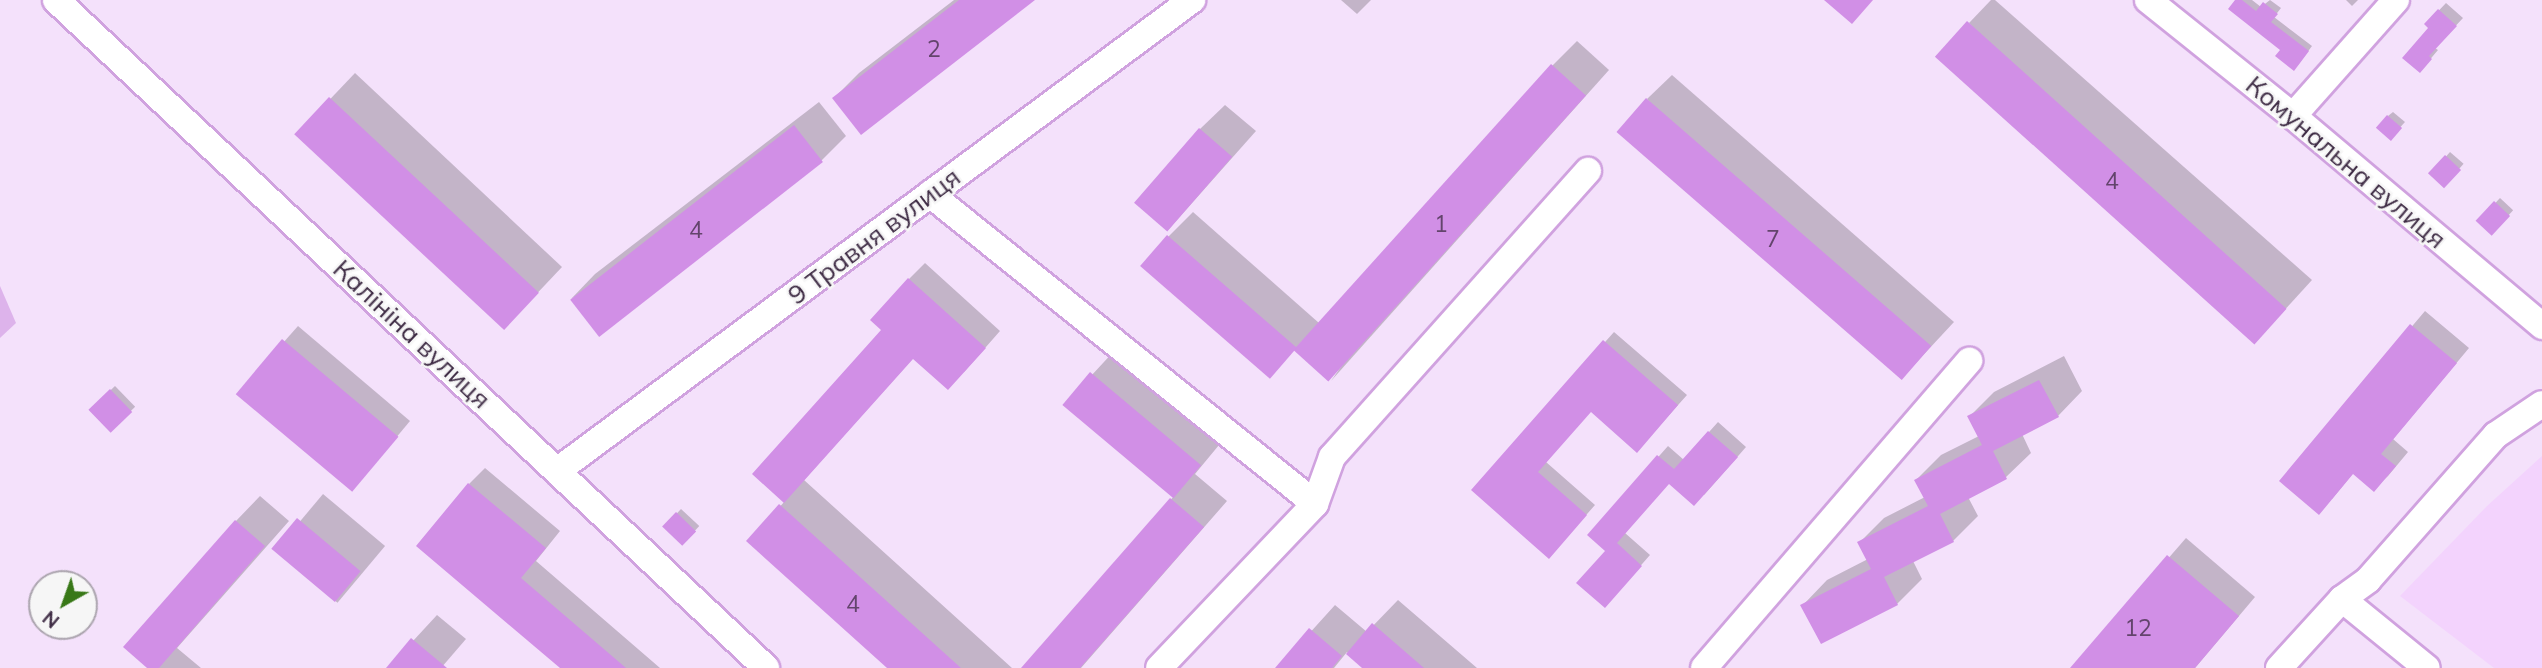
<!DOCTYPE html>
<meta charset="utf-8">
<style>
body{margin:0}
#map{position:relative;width:2542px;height:668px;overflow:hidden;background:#f4e1fb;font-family:Mulish,sans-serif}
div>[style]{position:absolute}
.built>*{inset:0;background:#f3d3fd}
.green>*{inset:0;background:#ddb3eb}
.shadow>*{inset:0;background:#0003;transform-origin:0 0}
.building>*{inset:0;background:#d18fe6;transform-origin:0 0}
.roads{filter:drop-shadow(2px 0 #d0a2df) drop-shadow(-2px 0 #d0a2df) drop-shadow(0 2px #d0a2df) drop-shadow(0 -2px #d0a2df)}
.minor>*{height:26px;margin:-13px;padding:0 13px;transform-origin:13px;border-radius:13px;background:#fff}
span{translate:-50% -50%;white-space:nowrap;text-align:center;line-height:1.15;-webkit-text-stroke:5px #f6f6f6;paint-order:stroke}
.number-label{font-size:23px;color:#63446c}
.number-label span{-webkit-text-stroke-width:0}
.street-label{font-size:26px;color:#3e2b44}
.north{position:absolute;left:28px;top:570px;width:70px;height:70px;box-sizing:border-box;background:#f6f6f6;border:2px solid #aca5af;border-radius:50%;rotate:220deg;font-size:19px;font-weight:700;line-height:28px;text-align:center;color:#3e2b44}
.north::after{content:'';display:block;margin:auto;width:24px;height:32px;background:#387817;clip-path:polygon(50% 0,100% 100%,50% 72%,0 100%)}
</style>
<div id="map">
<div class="built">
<i style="clip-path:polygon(2542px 456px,2542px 668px,2494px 668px,2400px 596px,2487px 506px)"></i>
</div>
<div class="green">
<i style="clip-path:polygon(0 286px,16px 323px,0 338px)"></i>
</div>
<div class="shadow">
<i style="clip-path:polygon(954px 0,1032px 0,834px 98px,859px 73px)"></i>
<i style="clip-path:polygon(1341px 0,1371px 0,1357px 14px)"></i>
<i style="clip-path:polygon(1991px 0,1995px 0,2312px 280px,2258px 339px,1969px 23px)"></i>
<i style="clip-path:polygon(2237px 0,2252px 0,2261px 7px,2270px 0,2281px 8px,2274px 17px,2312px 46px,2298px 65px)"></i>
<i style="clip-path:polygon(2346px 0,2358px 0,2352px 6px)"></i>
<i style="clip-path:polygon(2446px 3px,2463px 18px,2435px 48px,2438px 50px,2427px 63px,2430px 27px,2426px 24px)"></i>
<i style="clip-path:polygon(1577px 41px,1609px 70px,1331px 381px,1552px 66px)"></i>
<i style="clip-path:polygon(355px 73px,562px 267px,528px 303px,297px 134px)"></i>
<i style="clip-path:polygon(1672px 75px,1954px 322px,1901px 379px,1647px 99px)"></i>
<i style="clip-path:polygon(819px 102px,846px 136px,821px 161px,571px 299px,595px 274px)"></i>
<i style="clip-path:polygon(1225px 105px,1256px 131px,1168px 230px,1200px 129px)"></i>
<i style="clip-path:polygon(2393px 112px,2405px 122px,2395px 133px,2388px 116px)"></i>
<i style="left:2450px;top:152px;width:18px;height:29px;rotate:41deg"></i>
<i style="left:2500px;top:198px;width:18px;height:32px;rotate:43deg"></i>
<i style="clip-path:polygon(1193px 212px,1319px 323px,1269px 377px,1168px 237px)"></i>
<i style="clip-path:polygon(925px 263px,1000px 331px,964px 372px,914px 357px,804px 480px,1012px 668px,889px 668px,749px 541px,785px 501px,883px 330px,909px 279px)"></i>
<i style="clip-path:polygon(2425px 311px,2469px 348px,2393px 439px,2408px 452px,2388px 476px,2374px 489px,2354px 472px,2332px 499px,2281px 481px)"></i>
<i style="clip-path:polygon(298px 326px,410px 421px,365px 475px,238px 394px)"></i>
<i style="clip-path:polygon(1614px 332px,1687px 395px,1646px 441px,1591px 410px,1546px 462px,1595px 505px,1558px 547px,1473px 490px)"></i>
<i style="clip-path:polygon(1116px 349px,1224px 439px,1195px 474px,1227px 501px,1081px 668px,1024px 668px,1174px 496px,1065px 404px)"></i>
<i style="clip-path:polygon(2064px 356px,2082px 391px,2058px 416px,2022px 434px,2031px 453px,2006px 477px,1968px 497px,1978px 516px,1953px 541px,1913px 561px,1922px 579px,1897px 604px,1822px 642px,1803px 605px,1827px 580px,1868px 559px,1860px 542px,1884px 518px,1925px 497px,1916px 480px,1941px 455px,1979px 436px,1969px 417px,1994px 392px)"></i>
<i style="left:115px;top:386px;width:29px;height:35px;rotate:46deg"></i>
<i style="clip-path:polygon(1718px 422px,1746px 447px,1704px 495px,1669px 482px,1625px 533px,1650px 555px,1614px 596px,1607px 551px,1589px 535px,1668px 446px,1684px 460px)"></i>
<i style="clip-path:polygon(485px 468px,560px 531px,536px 561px,660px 668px,562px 668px,469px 484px)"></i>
<i style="left:323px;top:494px;width:81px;height:74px;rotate:40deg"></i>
<i style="clip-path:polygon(260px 496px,289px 521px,177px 648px,201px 668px,150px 668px,236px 521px)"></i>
<i style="left:681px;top:509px;width:25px;height:23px;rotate:43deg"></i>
<i style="clip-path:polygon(2186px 538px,2255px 597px,2195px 668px,2073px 668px)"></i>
<i style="clip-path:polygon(1398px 600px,1477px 668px,1365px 668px,1347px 652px,1334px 668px,1278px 668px,1335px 605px,1367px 632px)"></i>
<i style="clip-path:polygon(437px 615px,466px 639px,441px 668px,388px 668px)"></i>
</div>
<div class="building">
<i style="clip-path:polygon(959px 0,1035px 0,861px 135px,832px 98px)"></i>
<i style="clip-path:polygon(1824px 0,1873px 0,1852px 24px)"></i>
<i style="clip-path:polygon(2235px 0,2242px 0,2256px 11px,2263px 2px,2278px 14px,2271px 22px,2309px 51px,2294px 71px,2275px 56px,2280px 50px,2228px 9px)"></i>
<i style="clip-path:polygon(2438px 9px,2457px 26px,2429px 56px,2432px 59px,2420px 73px,2402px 58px,2428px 28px,2424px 24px)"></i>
<i style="left:1967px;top:21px;width:430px;height:48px;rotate:42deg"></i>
<i style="left:1551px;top:64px;width:47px;height:385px;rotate:42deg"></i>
<i style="left:329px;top:97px;width:287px;height:51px;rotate:43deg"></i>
<i style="left:1646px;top:98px;width:378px;height:45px;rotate:41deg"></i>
<i style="left:2387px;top:115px;width:20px;height:17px;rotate:41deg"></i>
<i style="left:794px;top:125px;width:47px;height:284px;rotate:52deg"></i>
<i style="left:1199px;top:128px;width:44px;height:99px;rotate:41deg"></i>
<i style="left:2445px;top:155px;width:22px;height:25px;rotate:43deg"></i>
<i style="left:2494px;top:201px;width:22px;height:27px;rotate:43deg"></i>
<i style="left:1167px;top:235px;width:172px;height:41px;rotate:41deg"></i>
<i style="clip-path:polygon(908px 278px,986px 348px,948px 390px,913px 359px,784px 503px,752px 474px,881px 330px,870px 320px)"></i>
<i style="clip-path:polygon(2410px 324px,2457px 363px,2381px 454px,2396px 466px,2374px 492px,2353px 474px,2319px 515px,2279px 481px)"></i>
<i style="left:282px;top:339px;width:152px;height:72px;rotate:40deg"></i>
<i style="clip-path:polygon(1603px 340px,1678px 405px,1637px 453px,1591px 412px,1538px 472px,1587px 515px,1549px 559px,1471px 490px)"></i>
<i style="left:1090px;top:372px;width:145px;height:43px;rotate:40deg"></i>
<i style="clip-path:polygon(2039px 380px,2059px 417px,1993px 451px,2007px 479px,1940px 514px,1954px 542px,1884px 577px,1898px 605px,1821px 644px,1800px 605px,1871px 569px,1857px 542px,1928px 506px,1914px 480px,1982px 445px,1967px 416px)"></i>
<i style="left:110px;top:389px;width:32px;height:30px;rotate:46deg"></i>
<i style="clip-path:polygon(1708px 431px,1738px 457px,1694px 506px,1669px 484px,1617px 543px,1642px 566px,1605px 608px,1576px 583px,1605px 551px,1587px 535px,1657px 455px,1674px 469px)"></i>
<i style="clip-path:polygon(468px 483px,546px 548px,521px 578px,626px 668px,560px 668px,416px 546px)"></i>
<i style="clip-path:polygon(1170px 498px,1204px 527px,1080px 668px,1021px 668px)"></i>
<i style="clip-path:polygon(779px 504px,961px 668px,887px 668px,746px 541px)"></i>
<i style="left:676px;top:512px;width:28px;height:20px;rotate:44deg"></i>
<i style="left:297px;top:518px;width:83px;height:40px;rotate:40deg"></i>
<i style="clip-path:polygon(235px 520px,265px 546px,159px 668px,147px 668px,123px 647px)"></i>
<i style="clip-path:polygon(2167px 555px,2239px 616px,2195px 668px,2070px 668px)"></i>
<i style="clip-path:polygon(1372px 623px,1424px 668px,1362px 668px,1346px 654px)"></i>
<i style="clip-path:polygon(1309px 628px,1342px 656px,1332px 668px,1275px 668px)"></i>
<i style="clip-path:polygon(411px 638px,447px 668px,386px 668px)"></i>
</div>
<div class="roads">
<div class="minor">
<i style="left:56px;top:0;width:975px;rotate:43.25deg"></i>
<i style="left:2148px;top:0;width:186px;rotate:38.7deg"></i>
<i style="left:2293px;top:116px;width:326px;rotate:40.1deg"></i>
<i style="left:2293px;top:116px;width:155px;rotate:-48.4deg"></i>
<i style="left:930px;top:194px;width:494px;rotate:38.8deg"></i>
<i style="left:1315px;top:504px;width:226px;rotate:133.6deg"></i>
<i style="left:557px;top:471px;width:791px;rotate:-36.57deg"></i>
<i style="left:1315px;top:504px;width:50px;rotate:-70.1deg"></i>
<i style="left:1332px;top:457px;width:384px;rotate:-48.2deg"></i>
<i style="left:2342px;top:599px;width:109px;rotate:39.1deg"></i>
<i style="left:1704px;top:668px;width:406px;rotate:-49.2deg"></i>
<i style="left:2279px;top:668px;width:93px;rotate:-47.6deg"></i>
<i style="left:2342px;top:599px;width:32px;rotate:-36deg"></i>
<i style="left:2368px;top:580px;width:193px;rotate:-48.6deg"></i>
<i style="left:2496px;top:435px;width:55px;rotate:-34deg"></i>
</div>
</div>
<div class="number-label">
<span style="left:934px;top:49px">2</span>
<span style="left:2112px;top:181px">4</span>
<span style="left:1441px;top:224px">1</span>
<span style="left:696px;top:230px">4</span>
<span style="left:1773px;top:239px">7</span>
<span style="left:853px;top:604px">4</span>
<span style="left:2138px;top:628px">12</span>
</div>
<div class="street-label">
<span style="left:2346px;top:162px;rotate:40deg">Комунальна вулиця</span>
<span style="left:874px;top:236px;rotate:-37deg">9 Травня вулиця</span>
<span style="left:412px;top:334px;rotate:43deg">Калініна вулиця</span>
</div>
<div class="north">N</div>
</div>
